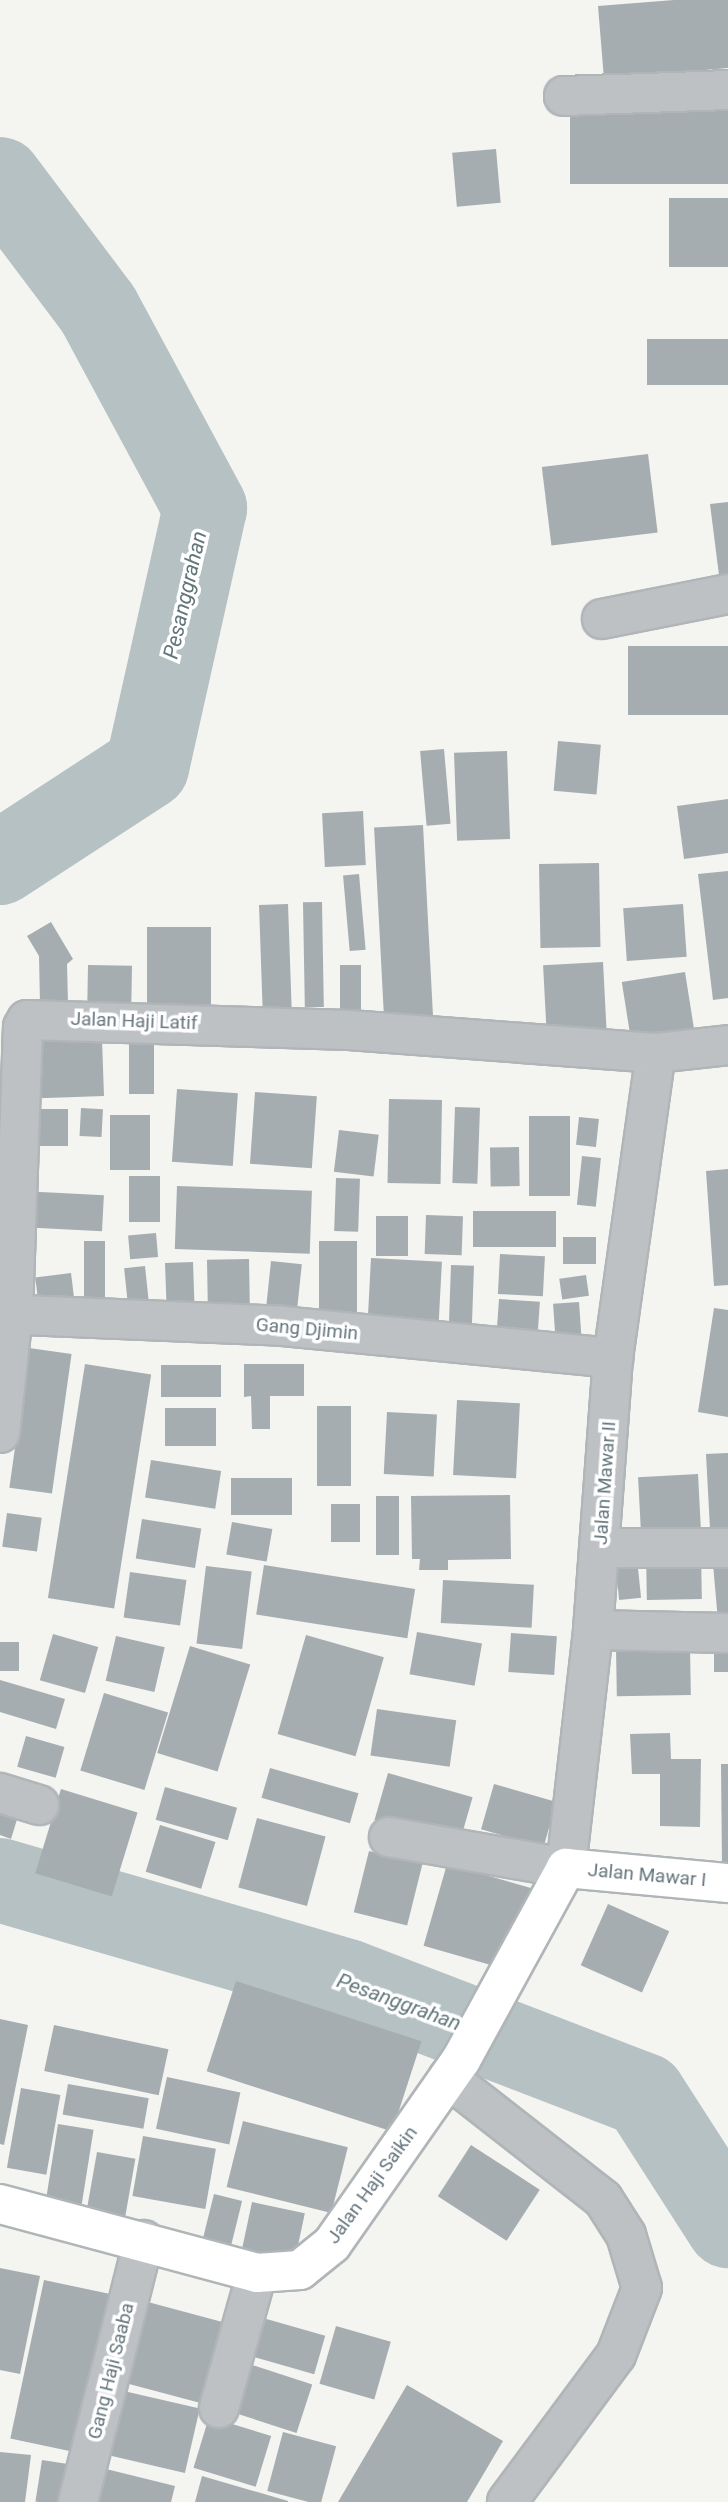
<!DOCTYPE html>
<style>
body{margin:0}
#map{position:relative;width:728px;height:2502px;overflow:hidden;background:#f4f4f1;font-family:Roboto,sans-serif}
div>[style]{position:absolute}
.river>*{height:84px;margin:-42px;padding:0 42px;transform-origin:42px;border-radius:42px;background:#b5c1c3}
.building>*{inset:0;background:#a5adb0;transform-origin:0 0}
.roads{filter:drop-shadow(2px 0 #b0b5b8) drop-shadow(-2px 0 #b0b5b8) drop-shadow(0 2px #b0b5b8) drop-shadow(0 -2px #b0b5b8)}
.street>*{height:38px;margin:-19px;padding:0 19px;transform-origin:19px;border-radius:19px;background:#bdc1c4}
.secondary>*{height:38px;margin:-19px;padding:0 19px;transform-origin:19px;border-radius:19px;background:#fff}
span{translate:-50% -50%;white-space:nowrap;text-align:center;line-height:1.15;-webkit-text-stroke:7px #fff;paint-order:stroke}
.street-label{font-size:19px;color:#66767e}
.water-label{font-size:21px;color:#63777b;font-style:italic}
</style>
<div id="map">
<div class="river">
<i style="left:0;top:179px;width:163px;rotate:53deg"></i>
<i style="left:98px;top:309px;width:226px;rotate:61.7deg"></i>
<i style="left:205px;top:508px;width:265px;rotate:102.6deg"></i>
<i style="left:147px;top:767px;width:176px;rotate:146.9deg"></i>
<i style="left:0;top:1880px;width:361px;rotate:16.2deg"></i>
<i style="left:347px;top:1981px;width:318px;rotate:21deg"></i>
<i style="left:644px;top:2095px;width:156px;rotate:57.3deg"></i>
</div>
<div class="building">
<i style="clip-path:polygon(674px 0,728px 0,728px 68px,604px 79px,598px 6px)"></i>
<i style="left:728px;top:103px;width:81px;height:158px;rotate:90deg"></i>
<i style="left:496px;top:149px;width:54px;height:44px;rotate:85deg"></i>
<i style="left:728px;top:198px;width:69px;height:59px;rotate:90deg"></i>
<i style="left:728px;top:339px;width:46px;height:81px;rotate:90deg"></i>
<i style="left:648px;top:454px;width:79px;height:107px;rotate:83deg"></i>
<i style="clip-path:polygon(728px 502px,728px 573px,719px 575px,710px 504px)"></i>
<i style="left:728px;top:646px;width:69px;height:100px;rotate:90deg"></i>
<i style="left:558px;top:741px;width:43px;height:50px;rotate:5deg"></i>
<i style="left:444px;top:749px;width:75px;height:24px;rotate:85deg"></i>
<i style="left:507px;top:751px;width:88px;height:53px;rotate:88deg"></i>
<i style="clip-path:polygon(728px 799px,728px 853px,684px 859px,677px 806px)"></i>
<i style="left:363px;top:811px;width:54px;height:41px;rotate:87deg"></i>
<i style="left:423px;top:825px;width:196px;height:49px;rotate:87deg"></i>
<i style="left:599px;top:863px;width:84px;height:60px;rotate:89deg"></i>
<i style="clip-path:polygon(728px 871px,728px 998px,713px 1000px,698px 874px)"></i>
<i style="left:359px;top:874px;width:76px;height:16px;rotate:85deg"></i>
<i style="left:322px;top:902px;width:105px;height:19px;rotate:89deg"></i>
<i style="left:288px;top:904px;width:113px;height:29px;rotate:88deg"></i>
<i style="left:683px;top:904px;width:53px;height:60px;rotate:86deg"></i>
<i style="clip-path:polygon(51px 922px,73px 959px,67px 964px,68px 1004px,40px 1004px,39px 956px,27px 936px)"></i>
<i style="left:147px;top:927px;width:64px;height:89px"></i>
<i style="left:603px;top:962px;width:70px;height:60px;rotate:87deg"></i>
<i style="left:88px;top:965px;width:44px;height:38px;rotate:1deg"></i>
<i style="left:340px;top:965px;width:21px;height:53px"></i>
<i style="left:685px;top:972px;width:59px;height:64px;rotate:81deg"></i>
<i style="left:102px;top:1039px;width:57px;height:65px;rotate:88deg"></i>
<i style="left:129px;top:1044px;width:25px;height:50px"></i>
<i style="left:177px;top:1089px;width:61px;height:73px;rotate:4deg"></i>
<i style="left:255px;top:1092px;width:62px;height:72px;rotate:4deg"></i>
<i style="left:389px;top:1099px;width:53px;height:84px;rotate:1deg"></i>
<i style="left:455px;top:1107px;width:25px;height:76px;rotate:2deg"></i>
<i style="left:81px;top:1108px;width:22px;height:28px;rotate:3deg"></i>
<i style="left:39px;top:1109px;width:29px;height:37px"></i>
<i style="left:110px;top:1115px;width:40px;height:55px"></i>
<i style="left:529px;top:1116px;width:41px;height:80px"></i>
<i style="left:579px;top:1117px;width:20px;height:28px;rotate:6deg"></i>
<i style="left:339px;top:1130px;width:40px;height:42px;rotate:7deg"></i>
<i style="left:519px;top:1147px;width:39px;height:29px;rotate:89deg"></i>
<i style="left:582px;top:1156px;width:19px;height:49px;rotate:6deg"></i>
<i style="clip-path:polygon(728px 1169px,728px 1285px,714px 1286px,706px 1171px)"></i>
<i style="left:129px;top:1176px;width:31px;height:46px"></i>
<i style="left:336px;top:1178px;width:24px;height:53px;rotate:2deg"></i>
<i style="left:177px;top:1186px;width:135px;height:63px;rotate:2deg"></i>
<i style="left:21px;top:1191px;width:83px;height:36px;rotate:3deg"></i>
<i style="left:473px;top:1211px;width:83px;height:36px"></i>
<i style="left:426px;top:1215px;width:37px;height:39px;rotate:2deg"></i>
<i style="left:376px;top:1216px;width:32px;height:40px"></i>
<i style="left:156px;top:1233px;width:24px;height:28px;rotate:85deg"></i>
<i style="left:563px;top:1237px;width:33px;height:27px"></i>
<i style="left:84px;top:1241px;width:21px;height:72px"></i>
<i style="left:319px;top:1241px;width:38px;height:81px"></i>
<i style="left:500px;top:1254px;width:45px;height:40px;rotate:3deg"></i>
<i style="left:371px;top:1258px;width:71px;height:70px;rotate:3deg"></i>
<i style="left:249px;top:1259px;width:55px;height:42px;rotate:89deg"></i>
<i style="left:271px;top:1261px;width:31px;height:53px;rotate:6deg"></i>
<i style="left:193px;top:1262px;width:48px;height:28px;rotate:88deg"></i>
<i style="left:451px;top:1265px;width:23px;height:66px;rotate:2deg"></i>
<i style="left:145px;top:1266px;width:46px;height:21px;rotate:84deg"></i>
<i style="left:71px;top:1273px;width:33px;height:36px;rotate:83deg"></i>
<i style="left:586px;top:1275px;width:21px;height:27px;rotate:82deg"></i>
<i style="left:499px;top:1299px;width:41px;height:44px;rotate:4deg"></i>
<i style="left:579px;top:1302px;width:43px;height:26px;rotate:86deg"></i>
<i style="clip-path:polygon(714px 1308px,728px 1310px,728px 1417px,698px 1412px)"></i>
<i style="left:29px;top:1348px;width:43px;height:141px;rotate:8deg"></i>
<i style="left:85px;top:1364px;width:67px;height:237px;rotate:9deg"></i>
<i style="clip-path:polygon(244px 1364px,304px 1364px,304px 1396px,270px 1396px,270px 1429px,252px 1429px,251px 1396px,244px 1397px)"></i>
<i style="left:161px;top:1365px;width:60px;height:32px"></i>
<i style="left:457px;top:1400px;width:63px;height:75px;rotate:3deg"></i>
<i style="left:317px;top:1406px;width:34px;height:80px"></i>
<i style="left:165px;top:1408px;width:51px;height:38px"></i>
<i style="left:387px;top:1412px;width:50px;height:62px;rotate:3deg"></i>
<i style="clip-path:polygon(728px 1453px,728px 1546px,711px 1547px,706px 1454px)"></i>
<i style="left:151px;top:1460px;width:71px;height:38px;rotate:9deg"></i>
<i style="left:698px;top:1474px;width:68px;height:60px;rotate:87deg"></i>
<i style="left:292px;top:1478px;width:37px;height:61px;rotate:90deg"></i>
<i style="clip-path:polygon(510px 1495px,511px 1559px,448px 1560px,448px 1570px,419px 1570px,420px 1559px,412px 1559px,411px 1496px)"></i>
<i style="left:376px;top:1496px;width:23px;height:59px"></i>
<i style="left:360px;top:1504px;width:38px;height:29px;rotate:90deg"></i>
<i style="left:7px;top:1513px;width:35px;height:34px;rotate:8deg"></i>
<i style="left:142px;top:1519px;width:60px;height:40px;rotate:9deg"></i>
<i style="left:232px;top:1522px;width:41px;height:33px;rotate:10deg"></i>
<i style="left:701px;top:1550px;width:49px;height:55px;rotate:89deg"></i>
<i style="left:637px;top:1559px;width:39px;height:22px;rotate:84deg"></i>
<i style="clip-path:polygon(728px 1563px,728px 1620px,718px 1621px,713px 1564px)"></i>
<i style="left:264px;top:1565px;width:153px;height:50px;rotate:9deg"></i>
<i style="left:206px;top:1566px;width:46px;height:78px;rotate:7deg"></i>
<i style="left:130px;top:1572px;width:57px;height:46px;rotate:8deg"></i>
<i style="left:443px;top:1580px;width:91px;height:43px;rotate:3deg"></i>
<i style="left:417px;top:1632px;width:66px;height:43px;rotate:10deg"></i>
<i style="left:511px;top:1633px;width:46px;height:39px;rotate:4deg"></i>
<i style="left:53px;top:1634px;width:47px;height:48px;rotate:16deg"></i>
<i style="left:306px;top:1635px;width:81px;height:103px;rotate:16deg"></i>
<i style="left:116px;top:1636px;width:50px;height:46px;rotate:13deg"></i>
<i style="left:19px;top:1642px;width:29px;height:19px;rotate:90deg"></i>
<i style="left:190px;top:1646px;width:63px;height:112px;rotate:17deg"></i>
<i style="left:690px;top:1647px;width:48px;height:74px;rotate:89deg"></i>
<i style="left:728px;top:1650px;width:22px;height:14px;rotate:90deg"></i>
<i style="clip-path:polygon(0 1680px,65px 1699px,56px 1729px,0 1712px)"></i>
<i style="left:104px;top:1693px;width:67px;height:81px;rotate:17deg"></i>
<i style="left:377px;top:1709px;width:80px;height:47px;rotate:8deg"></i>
<i style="clip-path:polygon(670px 1733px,671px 1759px,701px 1759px,700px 1827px,660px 1826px,660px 1774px,632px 1774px,630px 1734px)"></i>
<i style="left:26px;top:1736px;width:40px;height:32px;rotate:16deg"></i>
<i style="clip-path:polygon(721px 1764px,728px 1764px,728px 1864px,722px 1865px)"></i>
<i style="left:270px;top:1768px;width:92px;height:31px;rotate:16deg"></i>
<i style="left:388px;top:1773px;width:88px;height:49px;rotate:16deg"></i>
<i style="left:494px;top:1784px;width:65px;height:47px;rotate:16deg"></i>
<i style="left:165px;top:1787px;width:75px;height:34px;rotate:16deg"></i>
<i style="left:61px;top:1789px;width:80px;height:88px;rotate:17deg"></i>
<i style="clip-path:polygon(0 1796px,22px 1803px,11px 1839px,0 1835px)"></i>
<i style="left:257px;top:1818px;width:71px;height:72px;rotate:15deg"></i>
<i style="left:160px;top:1825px;width:58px;height:49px;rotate:17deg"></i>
<i style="left:369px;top:1851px;width:55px;height:63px;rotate:14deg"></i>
<i style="left:447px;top:1864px;width:89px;height:85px;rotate:16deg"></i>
<i style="left:608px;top:1904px;width:67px;height:67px;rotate:24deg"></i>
<i style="left:236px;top:1981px;width:195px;height:95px;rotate:18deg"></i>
<i style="clip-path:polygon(0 2019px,28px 2025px,4px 2145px,0 2144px)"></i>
<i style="left:54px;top:2025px;width:117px;height:47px;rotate:12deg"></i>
<i style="left:167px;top:2077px;width:75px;height:53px;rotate:12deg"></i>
<i style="left:68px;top:2084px;width:82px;height:31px;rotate:10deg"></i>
<i style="left:21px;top:2088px;width:40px;height:81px;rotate:10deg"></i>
<i style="left:243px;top:2121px;width:108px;height:68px;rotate:14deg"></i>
<i style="left:58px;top:2124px;width:36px;height:76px;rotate:9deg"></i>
<i style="left:143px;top:2136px;width:74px;height:61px;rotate:10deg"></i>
<i style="left:471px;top:2145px;width:82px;height:61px;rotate:33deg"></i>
<i style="left:97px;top:2152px;width:39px;height:65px;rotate:10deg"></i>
<i style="left:214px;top:2194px;width:29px;height:54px;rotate:14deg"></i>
<i style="left:252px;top:2202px;width:54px;height:50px;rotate:12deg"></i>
<i style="clip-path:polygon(0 2268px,40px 2276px,20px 2374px,0 2370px)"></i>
<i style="left:44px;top:2280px;width:75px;height:162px;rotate:12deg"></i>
<i style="left:133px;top:2298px;width:107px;height:84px;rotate:15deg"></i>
<i style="left:256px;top:2316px;width:72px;height:40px;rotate:16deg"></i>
<i style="left:336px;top:2326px;width:57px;height:60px;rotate:16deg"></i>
<i style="left:240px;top:2361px;width:76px;height:51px;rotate:18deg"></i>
<i style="clip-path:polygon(407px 2385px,503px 2441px,467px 2502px,338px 2502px)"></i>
<i style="left:115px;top:2389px;width:87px;height:66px;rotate:13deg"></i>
<i style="left:209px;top:2417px;width:65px;height:53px;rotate:17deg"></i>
<i style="left:283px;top:2432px;width:55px;height:61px;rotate:15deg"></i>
<i style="clip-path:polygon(0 2452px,31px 2455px,25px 2502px,0 2502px)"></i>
<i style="left:42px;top:2460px;width:31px;height:42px;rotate:9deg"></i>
<i style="clip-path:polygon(98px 2467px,175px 2486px,171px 2502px,89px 2502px)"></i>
<i style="clip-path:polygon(202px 2476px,288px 2501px,288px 2502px,195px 2502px)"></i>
</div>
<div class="roads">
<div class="street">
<i style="left:564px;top:96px;width:164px;rotate:-2.1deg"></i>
<i style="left:602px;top:619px;width:128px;rotate:-11.2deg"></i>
<i style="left:0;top:1314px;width:281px;rotate:2.4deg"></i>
<i style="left:281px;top:1326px;width:334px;rotate:5.5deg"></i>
<i style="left:0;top:1433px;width:121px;rotate:-83.8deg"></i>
<i style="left:13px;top:1313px;width:286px;rotate:-88deg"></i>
<i style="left:23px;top:1027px;width:8px;rotate:-60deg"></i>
<i style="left:27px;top:1020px;width:322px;rotate:1.8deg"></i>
<i style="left:349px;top:1030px;width:308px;rotate:4.3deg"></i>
<i style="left:600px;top:1548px;width:128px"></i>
<i style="left:593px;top:1630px;width:135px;rotate:1.3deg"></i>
<i style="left:0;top:1793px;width:41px;rotate:17.1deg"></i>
<i style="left:389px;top:1837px;width:180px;rotate:9.9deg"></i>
<i style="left:566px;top:1868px;width:240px;rotate:-83.5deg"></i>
<i style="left:593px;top:1630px;width:273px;rotate:-85.8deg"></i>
<i style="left:613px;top:1358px;width:308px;rotate:-82deg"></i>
<i style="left:656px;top:1053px;width:72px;rotate:-6.3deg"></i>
<i style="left:448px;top:2078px;width:197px;rotate:38deg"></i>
<i style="left:603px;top:2199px;width:43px;rotate:57.4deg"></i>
<i style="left:626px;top:2235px;width:55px;rotate:73.2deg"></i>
<i style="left:642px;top:2288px;width:72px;rotate:111.2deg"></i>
<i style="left:616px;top:2355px;width:183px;rotate:126.6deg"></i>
<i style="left:219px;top:2408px;width:140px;rotate:-74.3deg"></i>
<i style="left:78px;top:2502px;width:270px;rotate:-75.9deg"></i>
</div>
<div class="secondary">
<i style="left:0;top:2204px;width:266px;rotate:15deg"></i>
<i style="left:257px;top:2273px;width:43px;rotate:-4deg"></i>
<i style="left:300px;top:2270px;width:41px;rotate:-39.1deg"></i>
<i style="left:332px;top:2244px;width:225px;rotate:-55deg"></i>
<i style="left:461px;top:2060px;width:219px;rotate:-61.3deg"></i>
<i style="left:566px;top:1868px;width:163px;rotate:5.3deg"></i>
</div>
</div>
<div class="street-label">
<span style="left:134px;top:1021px;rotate:2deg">Jalan Haji Latif</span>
<span style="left:307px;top:1329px;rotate:5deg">Gang Djimin</span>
<span style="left:605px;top:1483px;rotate:-86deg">Jalan Mawar II</span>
<span style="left:647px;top:1875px;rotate:5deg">Jalan Mawar I</span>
<span style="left:372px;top:2185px;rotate:-54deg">Jalan Haji Saikin</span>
<span style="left:111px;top:2371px;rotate:-76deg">Gang Haji Saaba</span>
</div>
<div class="water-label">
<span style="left:185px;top:595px;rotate:-77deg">Pesanggrahan</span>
<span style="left:399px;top:2002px;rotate:20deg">Pesanggrahan</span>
</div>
</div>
